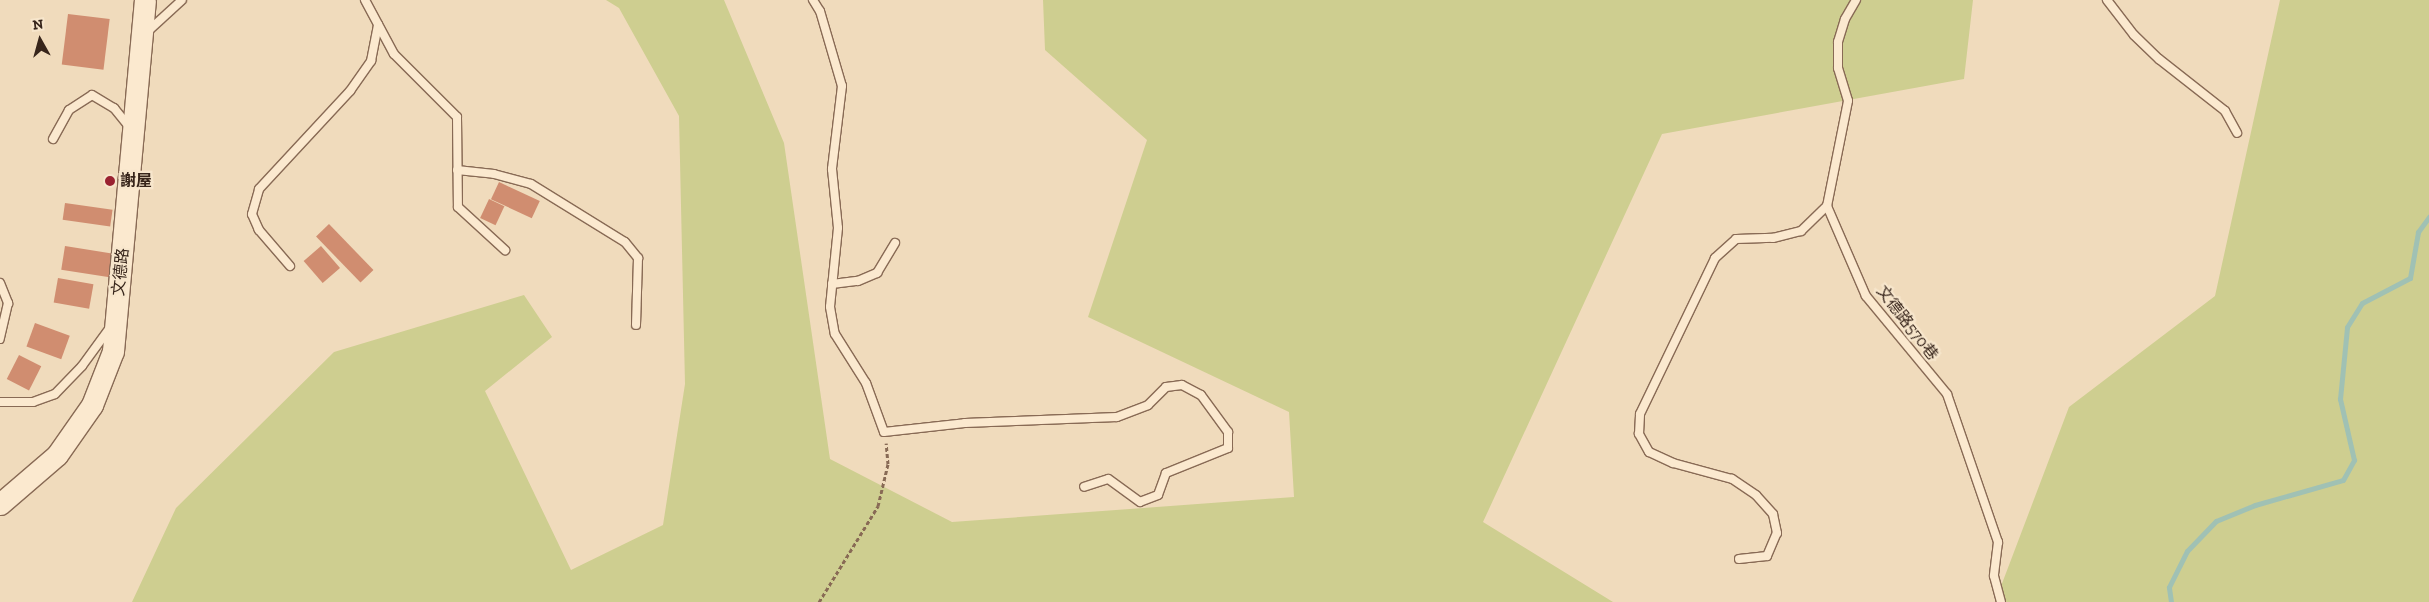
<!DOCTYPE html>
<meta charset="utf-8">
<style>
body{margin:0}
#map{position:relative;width:2429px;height:602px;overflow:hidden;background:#f0dbbc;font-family:"Zilla Slab","Noto Sans TC",serif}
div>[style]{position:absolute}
.green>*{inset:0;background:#cece90}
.stream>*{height:5px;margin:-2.5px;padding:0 2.5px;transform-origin:2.5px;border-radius:2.5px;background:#a0c1b4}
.building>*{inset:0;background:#d08d70;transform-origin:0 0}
.path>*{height:3px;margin-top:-1.5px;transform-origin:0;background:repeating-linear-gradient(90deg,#886a55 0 4px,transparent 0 6.5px)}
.roads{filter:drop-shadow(1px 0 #886a55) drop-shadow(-1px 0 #886a55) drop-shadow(0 1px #886a55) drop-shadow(0 -1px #886a55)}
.lane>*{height:8px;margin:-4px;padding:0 4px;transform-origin:4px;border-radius:4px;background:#fbe9cf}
.secondary>*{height:21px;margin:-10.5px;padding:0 10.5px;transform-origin:10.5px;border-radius:10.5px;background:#fbe9cf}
.dots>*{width:14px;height:14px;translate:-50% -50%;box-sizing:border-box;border:2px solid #f7e6cc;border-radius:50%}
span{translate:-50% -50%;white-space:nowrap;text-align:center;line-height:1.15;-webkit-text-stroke:4.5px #f7e6cc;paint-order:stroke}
.poi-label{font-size:16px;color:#37251b;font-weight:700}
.left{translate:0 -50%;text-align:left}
.street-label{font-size:16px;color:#37251b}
.north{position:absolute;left:15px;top:15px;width:50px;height:50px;-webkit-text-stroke:4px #f7e6cc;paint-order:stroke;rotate:353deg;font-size:14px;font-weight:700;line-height:20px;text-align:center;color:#37251b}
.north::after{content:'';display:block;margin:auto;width:18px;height:22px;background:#37251b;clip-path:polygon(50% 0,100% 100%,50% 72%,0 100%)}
</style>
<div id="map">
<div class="green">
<i style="clip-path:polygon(606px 0,724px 0,784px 143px,830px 459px,952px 522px,1294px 497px,1289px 412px,1088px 317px,1147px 140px,1045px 50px,1043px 0,1973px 0,1964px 79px,1662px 134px,1483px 522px,1613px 602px,132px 602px,176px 508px,334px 352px,524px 295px,552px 337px,485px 391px,571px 570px,663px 525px,685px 384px,679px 116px,619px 8px)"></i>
<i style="clip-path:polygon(2280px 0,2429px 0,2429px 602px,1995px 602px,2069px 407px,2215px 296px)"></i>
</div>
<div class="stream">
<i style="left:2171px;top:602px;width:15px;rotate:-98deg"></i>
<i style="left:2169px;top:587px;width:40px;rotate:-63.4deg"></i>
<i style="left:2187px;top:551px;width:42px;rotate:-46deg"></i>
<i style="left:2216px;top:521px;width:42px;rotate:-22.3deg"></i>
<i style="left:2255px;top:505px;width:91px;rotate:-15.9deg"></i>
<i style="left:2343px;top:480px;width:23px;rotate:-61deg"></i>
<i style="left:2354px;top:460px;width:63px;rotate:-102.9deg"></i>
<i style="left:2340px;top:399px;width:72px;rotate:-84.4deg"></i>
<i style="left:2347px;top:327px;width:28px;rotate:-58deg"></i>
<i style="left:2362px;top:303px;width:54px;rotate:-27.5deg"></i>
<i style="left:2410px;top:278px;width:47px;rotate:-80.1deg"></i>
<i style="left:2418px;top:232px;width:19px;rotate:-54deg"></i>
</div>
<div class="building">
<i style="left:68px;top:14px;width:42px;height:51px;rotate:7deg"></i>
<i style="left:499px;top:182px;width:45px;height:19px;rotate:25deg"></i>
<i style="left:489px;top:199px;width:17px;height:21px;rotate:25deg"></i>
<i style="left:65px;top:203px;width:48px;height:17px;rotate:8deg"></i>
<i style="left:329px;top:224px;width:64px;height:18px;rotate:46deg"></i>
<i style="left:65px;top:246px;width:49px;height:24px;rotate:9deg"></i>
<i style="left:321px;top:246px;width:29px;height:23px;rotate:49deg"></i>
<i style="left:58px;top:278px;width:36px;height:25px;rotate:10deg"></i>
<i style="left:35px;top:323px;width:37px;height:25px;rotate:20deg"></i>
<i style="left:19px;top:355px;width:25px;height:27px;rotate:27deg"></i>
</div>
<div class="path">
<i style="left:819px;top:602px;width:113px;rotate:-58.4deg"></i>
<i style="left:878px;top:506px;width:43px;rotate:-76.6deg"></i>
<i style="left:888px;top:464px;width:21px;rotate:-95deg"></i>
</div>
<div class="roads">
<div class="lane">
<i style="left:365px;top:0;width:61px;rotate:61.8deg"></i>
<i style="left:394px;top:54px;width:89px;rotate:45deg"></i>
<i style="left:457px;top:117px;width:90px;rotate:89.4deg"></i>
<i style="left:458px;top:207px;width:64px;rotate:42.5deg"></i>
<i style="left:813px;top:0;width:13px;rotate:58deg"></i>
<i style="left:820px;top:11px;width:78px;rotate:73.7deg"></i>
<i style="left:842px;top:86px;width:84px;rotate:96.9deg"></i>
<i style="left:832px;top:169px;width:59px;rotate:84.2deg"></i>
<i style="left:838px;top:228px;width:79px;rotate:95.8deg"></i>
<i style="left:830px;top:307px;width:27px;rotate:80deg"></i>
<i style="left:835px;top:334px;width:58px;rotate:57.7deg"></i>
<i style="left:866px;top:383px;width:52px;rotate:69.8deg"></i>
<i style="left:884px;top:432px;width:81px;rotate:-6.3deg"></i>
<i style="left:965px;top:423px;width:152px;rotate:-2.3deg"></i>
<i style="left:1117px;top:417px;width:33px;rotate:-21deg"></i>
<i style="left:1148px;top:405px;width:25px;rotate:-45deg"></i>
<i style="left:1166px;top:387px;width:16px;rotate:-7deg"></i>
<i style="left:1182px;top:385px;width:21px;rotate:28deg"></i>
<i style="left:1201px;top:395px;width:46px;rotate:53.9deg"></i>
<i style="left:1228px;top:432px;width:16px;rotate:90deg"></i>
<i style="left:1228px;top:448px;width:67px;rotate:158deg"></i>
<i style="left:1166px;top:473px;width:23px;rotate:110deg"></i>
<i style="left:1158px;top:495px;width:19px;rotate:159deg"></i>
<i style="left:1140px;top:502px;width:39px;rotate:-144deg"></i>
<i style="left:1108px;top:479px;width:25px;rotate:162deg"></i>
<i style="left:1856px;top:0;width:22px;rotate:120deg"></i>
<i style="left:1845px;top:19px;width:24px;rotate:107deg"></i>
<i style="left:1838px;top:42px;width:26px;rotate:90deg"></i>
<i style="left:1838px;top:68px;width:34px;rotate:73deg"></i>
<i style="left:1848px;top:101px;width:107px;rotate:101.3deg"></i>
<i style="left:1827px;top:206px;width:98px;rotate:66.6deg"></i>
<i style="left:1866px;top:296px;width:127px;rotate:50.4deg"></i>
<i style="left:1947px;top:394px;width:157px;rotate:71deg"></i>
<i style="left:1998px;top:542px;width:34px;rotate:97deg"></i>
<i style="left:1994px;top:576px;width:27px;rotate:75deg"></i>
<i style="left:2107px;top:0;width:44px;rotate:52.4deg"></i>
<i style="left:2134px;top:35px;width:35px;rotate:44deg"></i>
<i style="left:2159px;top:59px;width:84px;rotate:38.2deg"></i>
<i style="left:2225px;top:111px;width:25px;rotate:61deg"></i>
<i style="left:147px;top:32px;width:47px;rotate:-42.4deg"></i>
<i style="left:53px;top:139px;width:33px;rotate:-61deg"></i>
<i style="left:69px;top:110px;width:27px;rotate:-33deg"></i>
<i style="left:92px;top:95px;width:26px;rotate:31deg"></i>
<i style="left:114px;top:108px;width:26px;rotate:51deg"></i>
<i style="left:457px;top:170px;width:37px;rotate:6deg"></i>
<i style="left:494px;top:174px;width:38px;rotate:15deg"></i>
<i style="left:531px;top:184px;width:110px;rotate:31.7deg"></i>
<i style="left:625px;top:242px;width:21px;rotate:51deg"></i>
<i style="left:638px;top:258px;width:67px;rotate:91.7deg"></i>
<i style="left:290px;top:266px;width:48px;rotate:-130.7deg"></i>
<i style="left:259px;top:230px;width:17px;rotate:-114deg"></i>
<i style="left:252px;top:214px;width:26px;rotate:-74deg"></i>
<i style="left:259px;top:189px;width:134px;rotate:-47.1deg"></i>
<i style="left:350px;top:91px;width:37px;rotate:-55deg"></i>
<i style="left:371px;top:61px;width:37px;rotate:-79deg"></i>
<i style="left:0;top:283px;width:22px;rotate:68deg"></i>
<i style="left:8px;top:303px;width:37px;rotate:103deg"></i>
<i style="left:832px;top:284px;width:26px;rotate:-7deg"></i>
<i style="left:858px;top:281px;width:21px;rotate:-23deg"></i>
<i style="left:877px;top:273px;width:35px;rotate:-59deg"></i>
<i style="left:0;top:402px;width:33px"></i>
<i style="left:33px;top:402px;width:23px;rotate:-20deg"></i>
<i style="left:55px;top:394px;width:39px;rotate:-46deg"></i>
<i style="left:82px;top:366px;width:46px;rotate:-53.9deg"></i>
<i style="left:1739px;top:559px;width:28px;rotate:-6deg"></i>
<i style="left:1767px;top:556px;width:25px;rotate:-67deg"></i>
<i style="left:1777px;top:533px;width:19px;rotate:-102deg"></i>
<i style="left:1773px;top:514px;width:25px;rotate:-132deg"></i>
<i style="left:1756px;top:495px;width:29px;rotate:-146deg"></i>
<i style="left:1732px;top:479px;width:61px;rotate:-164.8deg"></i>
<i style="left:1673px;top:463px;width:26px;rotate:-155deg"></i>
<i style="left:1649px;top:452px;width:21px;rotate:-119deg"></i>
<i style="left:1639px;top:434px;width:20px;rotate:-87deg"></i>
<i style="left:1640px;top:414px;width:173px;rotate:-64.3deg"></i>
<i style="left:1715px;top:258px;width:28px;rotate:-42deg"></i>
<i style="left:1736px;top:239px;width:37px;rotate:-2deg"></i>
<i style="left:1773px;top:238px;width:29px;rotate:-14deg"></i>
<i style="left:1801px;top:231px;width:36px;rotate:-44deg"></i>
</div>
<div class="secondary">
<i style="left:0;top:504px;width:75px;rotate:-40.7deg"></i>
<i style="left:57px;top:455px;width:61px;rotate:-55deg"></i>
<i style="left:92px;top:405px;width:58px;rotate:-68.7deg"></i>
<i style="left:113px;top:351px;width:352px;rotate:-84.8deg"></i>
</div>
</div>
<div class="dots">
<i style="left:110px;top:181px;background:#9a2230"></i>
</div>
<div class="poi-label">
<span class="left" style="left:120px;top:181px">謝屋</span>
</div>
<div class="street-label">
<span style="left:121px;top:272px;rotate:-84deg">文德路</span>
<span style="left:1907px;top:323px;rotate:52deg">文德路570巷</span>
</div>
<div class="north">N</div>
</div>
